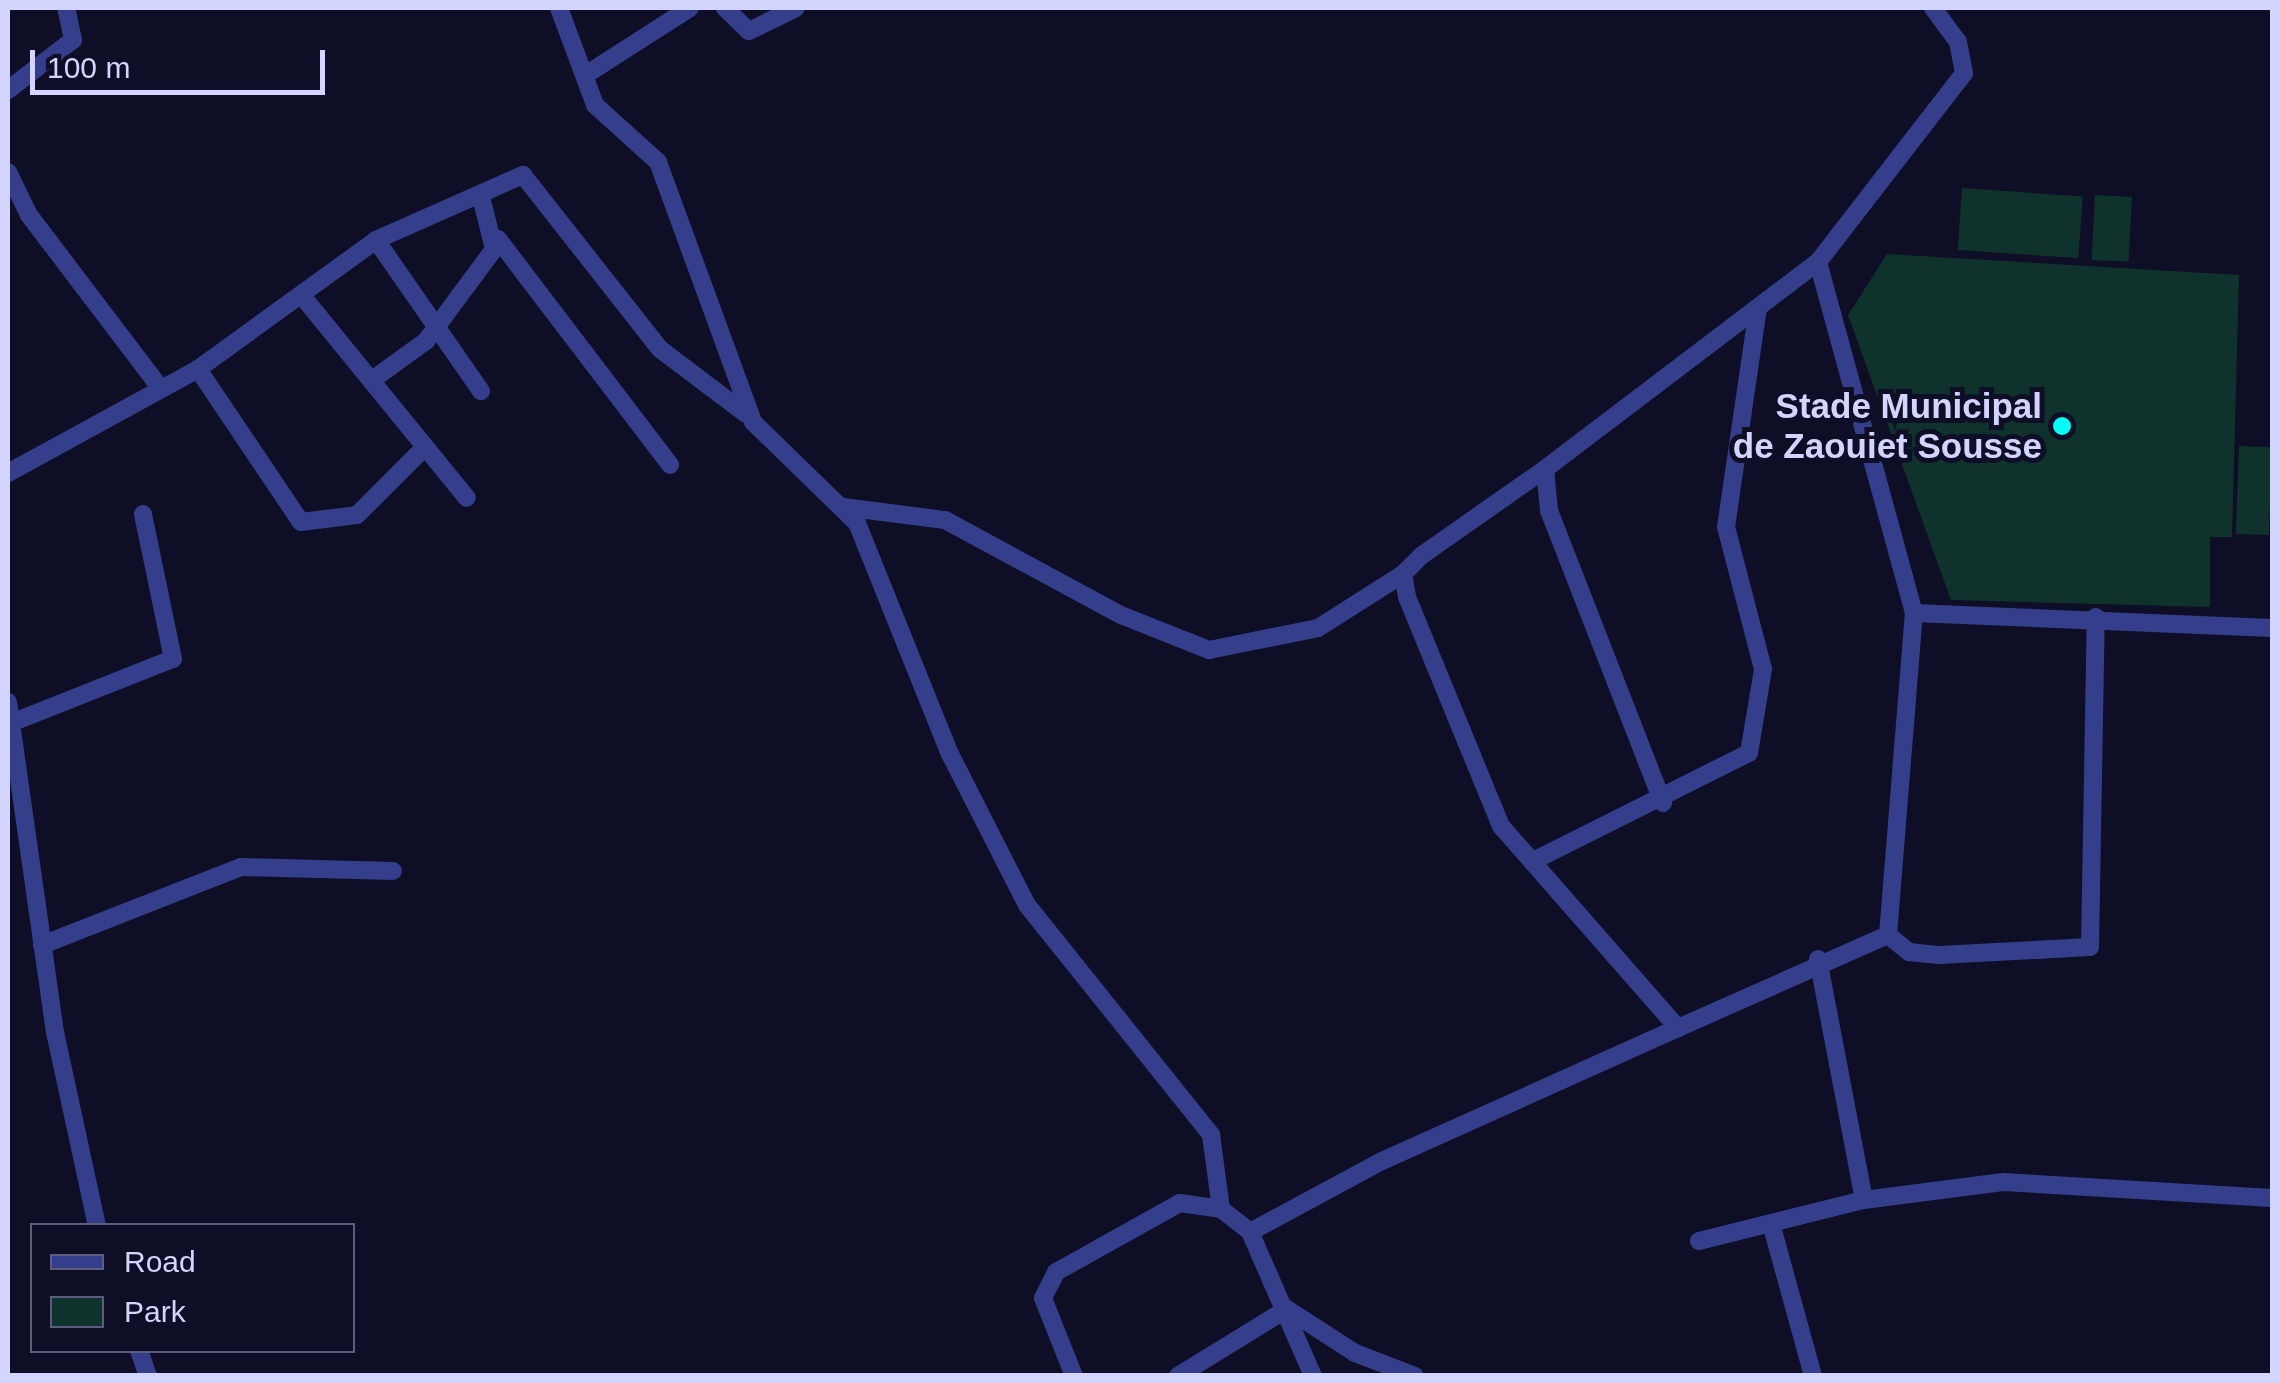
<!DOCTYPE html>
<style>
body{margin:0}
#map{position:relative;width:2280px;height:1383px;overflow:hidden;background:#0e0e27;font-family:Helvetica,sans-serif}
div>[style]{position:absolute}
.green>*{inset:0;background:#10322c;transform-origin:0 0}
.street>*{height:18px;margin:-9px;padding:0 9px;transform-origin:9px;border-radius:9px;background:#353e8a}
.dots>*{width:28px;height:28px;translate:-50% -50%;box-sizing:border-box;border:5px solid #0e0e27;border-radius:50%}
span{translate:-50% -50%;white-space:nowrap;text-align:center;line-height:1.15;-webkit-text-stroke:10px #0e0e27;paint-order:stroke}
.poi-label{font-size:35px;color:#d4d5ff;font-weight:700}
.right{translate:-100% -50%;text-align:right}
.frame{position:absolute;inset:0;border:10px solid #d4d5ff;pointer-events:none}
.legend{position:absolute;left:30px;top:1223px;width:325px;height:130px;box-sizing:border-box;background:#0e0e27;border:2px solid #5d5e7d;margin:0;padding:12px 18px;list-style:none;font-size:30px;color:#d4d5ff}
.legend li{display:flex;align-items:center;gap:20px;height:50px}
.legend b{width:50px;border:2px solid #5d5e7d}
.scale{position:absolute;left:30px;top:50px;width:295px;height:45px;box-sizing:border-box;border:5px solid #d4d5ff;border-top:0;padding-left:12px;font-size:30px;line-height:35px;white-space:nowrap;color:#d4d5ff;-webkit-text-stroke:8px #0e0e27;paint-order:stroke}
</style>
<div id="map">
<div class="green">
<i style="left:1962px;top:188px;width:121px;height:62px;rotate:4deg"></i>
<i style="left:2095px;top:195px;width:37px;height:65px;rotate:3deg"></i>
<i style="clip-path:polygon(1887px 254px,2239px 275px,2232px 537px,2210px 537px,2210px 607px,1951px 600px,1848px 315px)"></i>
<i style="left:2239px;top:446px;width:33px;height:88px;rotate:2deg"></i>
</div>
<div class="street">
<i style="left:559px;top:8px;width:103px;rotate:69.6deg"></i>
<i style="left:595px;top:105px;width:85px;rotate:42.1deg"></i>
<i style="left:658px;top:162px;width:277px;rotate:69.9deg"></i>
<i style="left:753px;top:422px;width:145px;rotate:44.2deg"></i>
<i style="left:857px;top:523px;width:249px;rotate:68.1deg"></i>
<i style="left:950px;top:754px;width:169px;rotate:63deg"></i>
<i style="left:1027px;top:905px;width:295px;rotate:51.3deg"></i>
<i style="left:1211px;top:1135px;width:75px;rotate:82.3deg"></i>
<i style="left:725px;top:8px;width:33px;rotate:44deg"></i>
<i style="left:749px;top:31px;width:52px;rotate:-26.1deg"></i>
<i style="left:587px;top:74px;width:122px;rotate:-32.7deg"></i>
<i style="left:8px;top:90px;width:82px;rotate:-37.6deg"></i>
<i style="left:73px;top:40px;width:33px;rotate:-102deg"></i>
<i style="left:8px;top:172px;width:48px;rotate:64deg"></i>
<i style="left:29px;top:215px;width:218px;rotate:52.8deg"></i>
<i style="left:498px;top:239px;width:284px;rotate:52.7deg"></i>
<i style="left:376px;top:240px;width:184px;rotate:55.2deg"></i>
<i style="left:303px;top:297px;width:259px;rotate:50.8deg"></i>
<i style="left:198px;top:369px;width:184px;rotate:56.1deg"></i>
<i style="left:301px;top:522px;width:56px;rotate:-7.1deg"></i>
<i style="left:357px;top:515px;width:92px;rotate:-45deg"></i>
<i style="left:372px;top:380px;width:67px;rotate:-35.8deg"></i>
<i style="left:426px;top:341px;width:114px;rotate:-53.5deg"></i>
<i style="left:494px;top:249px;width:54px;rotate:-104deg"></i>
<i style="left:1545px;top:469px;width:150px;rotate:145deg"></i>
<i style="left:1422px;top:555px;width:27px;rotate:135deg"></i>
<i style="left:1403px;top:574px;width:23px;rotate:80deg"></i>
<i style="left:1407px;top:597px;width:248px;rotate:67.7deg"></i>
<i style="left:1501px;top:826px;width:269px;rotate:48.8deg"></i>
<i style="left:1678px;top:1028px;width:230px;rotate:-23.9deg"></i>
<i style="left:1888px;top:935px;width:323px;rotate:-85.4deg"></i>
<i style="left:1914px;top:613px;width:358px;rotate:2.4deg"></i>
<i style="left:8px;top:473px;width:217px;rotate:-28.7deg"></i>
<i style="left:198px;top:369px;width:220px;rotate:-35.9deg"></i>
<i style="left:376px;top:240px;width:161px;rotate:-23.9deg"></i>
<i style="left:523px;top:175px;width:221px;rotate:51.8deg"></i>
<i style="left:660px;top:349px;width:108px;rotate:37.1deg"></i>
<i style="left:843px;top:507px;width:103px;rotate:7.3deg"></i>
<i style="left:945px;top:520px;width:200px;rotate:28.4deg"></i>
<i style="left:1121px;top:615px;width:95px;rotate:21.7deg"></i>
<i style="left:1209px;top:650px;width:111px;rotate:-11.4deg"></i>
<i style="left:1318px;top:628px;width:101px;rotate:-32.4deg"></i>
<i style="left:1914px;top:613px;width:364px;rotate:-105.3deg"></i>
<i style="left:1818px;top:262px;width:239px;rotate:-52.3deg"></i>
<i style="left:1964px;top:73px;width:32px;rotate:-101deg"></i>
<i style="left:1958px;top:42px;width:42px;rotate:-126.3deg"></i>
<i style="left:8px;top:702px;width:333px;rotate:81.9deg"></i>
<i style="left:55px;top:1032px;width:198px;rotate:77.8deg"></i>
<i style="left:11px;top:723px;width:174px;rotate:-21.6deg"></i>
<i style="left:173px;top:659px;width:148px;rotate:-101.7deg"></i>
<i style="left:1663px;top:803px;width:314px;rotate:-111.3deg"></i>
<i style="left:1549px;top:510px;width:41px;rotate:-95.6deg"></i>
<i style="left:1545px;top:469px;width:343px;rotate:-37.2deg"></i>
<i style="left:1535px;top:860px;width:239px;rotate:-26.6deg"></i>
<i style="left:1749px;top:753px;width:85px;rotate:-80.5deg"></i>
<i style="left:1763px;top:669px;width:147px;rotate:-104.6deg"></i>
<i style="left:1726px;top:527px;width:221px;rotate:-81.7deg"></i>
<i style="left:1888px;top:935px;width:27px;rotate:39deg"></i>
<i style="left:1909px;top:952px;width:30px;rotate:6deg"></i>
<i style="left:1939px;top:955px;width:151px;rotate:-3deg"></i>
<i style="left:2090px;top:947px;width:330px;rotate:-89deg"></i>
<i style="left:42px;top:945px;width:214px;rotate:-21.4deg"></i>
<i style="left:241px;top:867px;width:152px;rotate:1.5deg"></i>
<i style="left:1818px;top:959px;width:245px;rotate:79.2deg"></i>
<i style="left:1772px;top:1227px;width:155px;rotate:74.6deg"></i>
<i style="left:1699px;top:1241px;width:170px;rotate:-14deg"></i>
<i style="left:1864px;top:1200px;width:140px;rotate:-7.4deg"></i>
<i style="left:2003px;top:1182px;width:269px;rotate:3.4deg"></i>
<i style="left:139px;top:1350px;width:28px;rotate:71deg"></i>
<i style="left:1074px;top:1376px;width:84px;rotate:-111.7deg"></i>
<i style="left:1043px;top:1298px;width:29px;rotate:-63deg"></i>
<i style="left:1056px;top:1272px;width:142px;rotate:-29.1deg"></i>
<i style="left:1180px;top:1203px;width:41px;rotate:8.3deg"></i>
<i style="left:1221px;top:1209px;width:37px;rotate:38deg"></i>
<i style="left:1178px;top:1376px;width:128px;rotate:-31.6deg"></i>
<i style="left:1287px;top:1309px;width:81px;rotate:32.9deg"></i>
<i style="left:1355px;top:1353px;width:64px;rotate:21deg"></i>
<i style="left:1313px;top:1376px;width:157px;rotate:-113.6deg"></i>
<i style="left:1250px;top:1232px;width:150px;rotate:-28.3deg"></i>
<i style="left:1382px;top:1161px;width:325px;rotate:-24.2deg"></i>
</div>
<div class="dots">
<i style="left:2062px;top:426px;background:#00fff4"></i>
</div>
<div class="poi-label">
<span class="right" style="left:2042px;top:426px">Stade Municipal<br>de Zaouiet Sousse</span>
</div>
<div class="frame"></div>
<ul class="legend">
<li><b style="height:12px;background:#353e8a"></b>Road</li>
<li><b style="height:28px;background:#10322c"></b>Park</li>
</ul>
<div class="scale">100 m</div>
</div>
